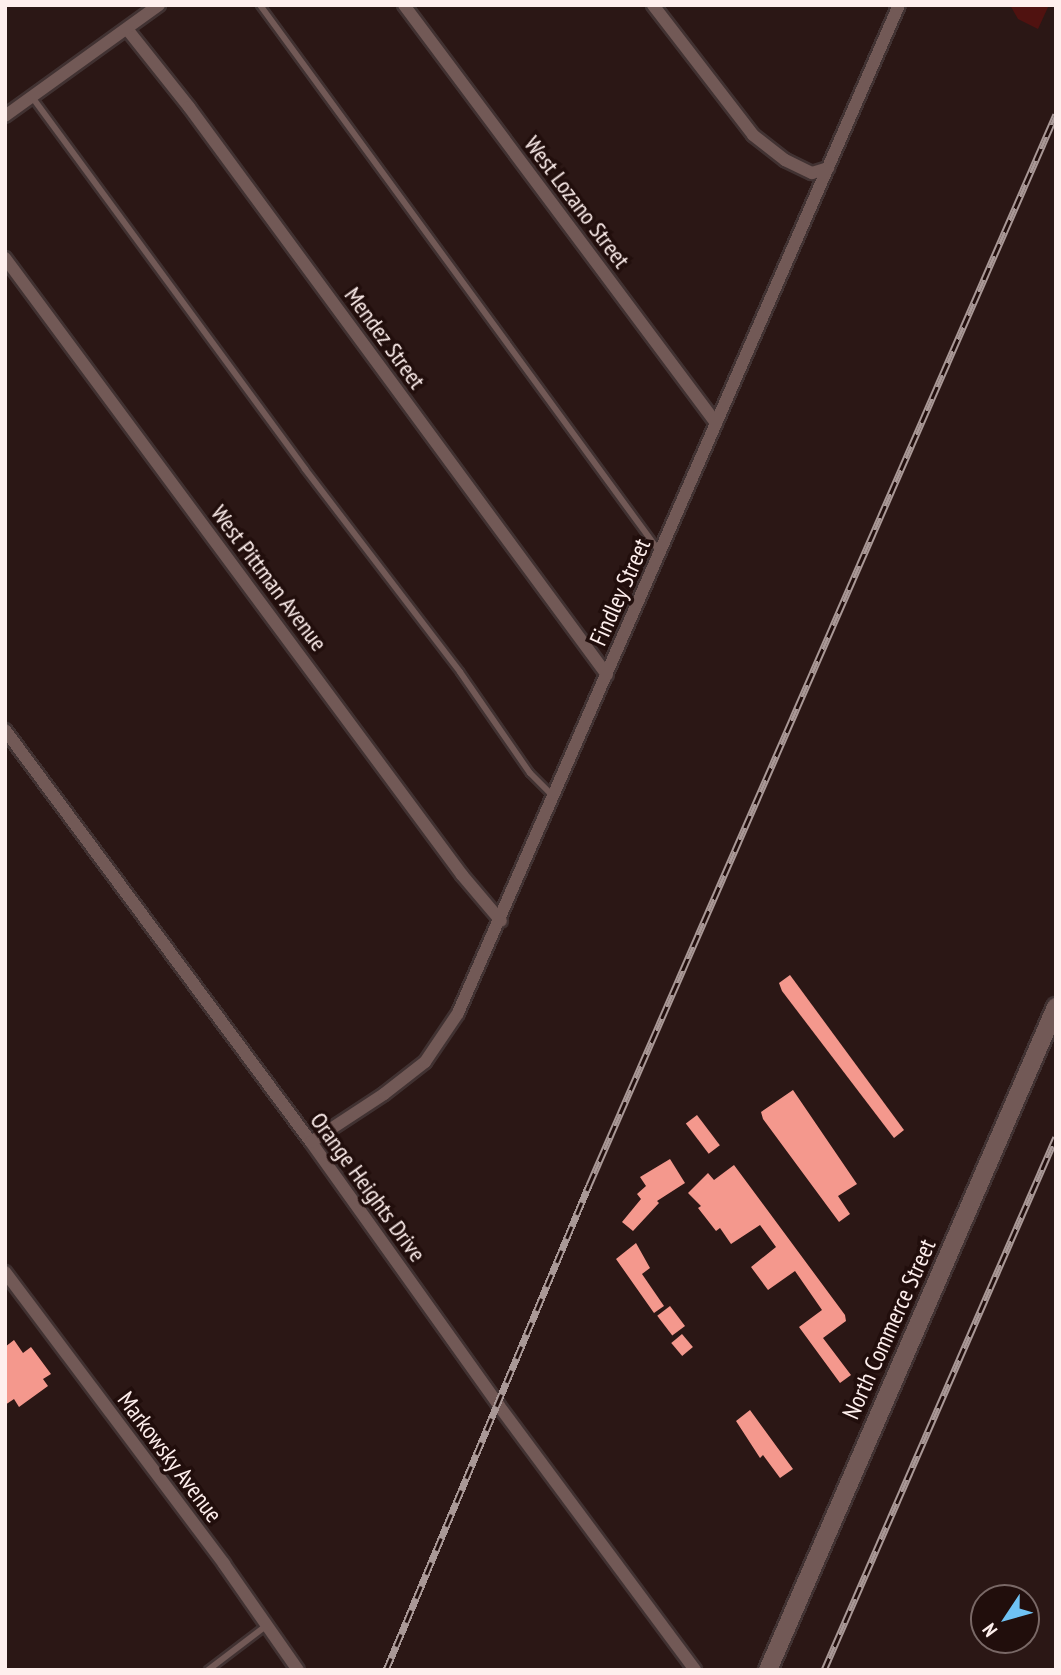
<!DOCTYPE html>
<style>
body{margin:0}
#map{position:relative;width:1061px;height:1675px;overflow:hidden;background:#2b1715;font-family:"PT Sans Narrow",sans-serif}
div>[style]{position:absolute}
.green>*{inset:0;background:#501210}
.building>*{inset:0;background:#f4988d;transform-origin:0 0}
.roads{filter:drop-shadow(2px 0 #413232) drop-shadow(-2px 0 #413232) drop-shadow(0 2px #413232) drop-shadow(0 -2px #413232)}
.lane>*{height:6px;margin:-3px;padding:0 3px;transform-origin:3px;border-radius:3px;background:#725956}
.street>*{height:12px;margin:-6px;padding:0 6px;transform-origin:6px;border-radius:6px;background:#725956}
.secondary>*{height:18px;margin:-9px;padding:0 9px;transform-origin:9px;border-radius:9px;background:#725956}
.rail>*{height:7px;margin-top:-3.5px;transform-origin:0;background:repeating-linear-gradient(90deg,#210e0c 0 13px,#a99896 0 26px);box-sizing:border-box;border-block:2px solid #a99896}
span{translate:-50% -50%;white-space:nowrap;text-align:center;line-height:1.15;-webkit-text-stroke:7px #210e0c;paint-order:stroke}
.street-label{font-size:24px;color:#feefed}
.frame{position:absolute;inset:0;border:7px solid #feefed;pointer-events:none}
.north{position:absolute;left:970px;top:1584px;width:70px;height:70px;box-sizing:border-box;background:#210e0c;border:2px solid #796866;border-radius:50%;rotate:234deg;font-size:19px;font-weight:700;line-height:28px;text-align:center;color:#feefed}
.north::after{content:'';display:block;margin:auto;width:24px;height:32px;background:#6fc2f4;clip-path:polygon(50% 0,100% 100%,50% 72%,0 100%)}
</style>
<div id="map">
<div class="green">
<i style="clip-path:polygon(1010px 5px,1049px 5px,1038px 29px,1018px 19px)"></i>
</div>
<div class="building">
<i style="clip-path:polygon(790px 975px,904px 1130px,894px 1138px,782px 991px,779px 983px)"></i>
<i style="clip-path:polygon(793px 1090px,857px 1184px,838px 1196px,850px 1214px,839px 1222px,763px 1119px,761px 1112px)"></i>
<i style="left:697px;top:1115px;width:38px;height:14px;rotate:53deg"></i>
<i style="clip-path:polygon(670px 1159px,685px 1183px,657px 1201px,659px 1203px,633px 1231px,622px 1222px,641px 1199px,637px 1194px,646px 1186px,640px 1177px)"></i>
<i style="clip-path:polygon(734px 1165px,845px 1315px,846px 1321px,823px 1338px,851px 1375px,840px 1383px,799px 1327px,822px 1310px,795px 1271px,768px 1290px,751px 1267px,776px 1247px,760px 1225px,731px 1244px,720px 1228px,716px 1231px,698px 1208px,701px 1206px,688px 1193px,708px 1173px,714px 1180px)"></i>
<i style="clip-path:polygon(636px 1243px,650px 1268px,642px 1274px,664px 1306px,654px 1313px,616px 1259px)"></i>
<i style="left:670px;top:1306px;width:25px;height:16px;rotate:53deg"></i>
<i style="left:682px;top:1334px;width:17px;height:14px;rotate:50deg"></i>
<i style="clip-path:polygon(14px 1340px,23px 1353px,31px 1347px,51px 1374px,43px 1379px,48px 1386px,19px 1407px,14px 1399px,5px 1405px,5px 1347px)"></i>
<i style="clip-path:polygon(750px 1410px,793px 1469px,780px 1478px,763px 1455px,760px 1458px,736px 1421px)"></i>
</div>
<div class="roads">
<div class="lane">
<i style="left:260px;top:5px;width:676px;rotate:53.84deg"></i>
<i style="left:32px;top:97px;width:461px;rotate:53.7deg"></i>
<i style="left:305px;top:469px;width:255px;rotate:52.6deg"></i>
<i style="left:460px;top:672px;width:123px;rotate:55.3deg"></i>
<i style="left:530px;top:773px;width:33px;rotate:45deg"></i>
<i style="left:208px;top:1670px;width:74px;rotate:-37.3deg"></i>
</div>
<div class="street">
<i style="left:404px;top:5px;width:522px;rotate:53.26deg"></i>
<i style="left:653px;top:5px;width:164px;rotate:52.4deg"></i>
<i style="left:753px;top:135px;width:41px;rotate:38deg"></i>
<i style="left:785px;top:160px;width:30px;rotate:26deg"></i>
<i style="left:812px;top:173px;width:17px;rotate:-17deg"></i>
<i style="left:127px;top:29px;width:100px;rotate:51.5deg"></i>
<i style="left:189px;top:107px;width:705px;rotate:53.65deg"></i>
<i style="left:5px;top:116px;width:190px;rotate:-35.8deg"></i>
<i style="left:5px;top:258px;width:768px;rotate:53.47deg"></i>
<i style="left:462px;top:875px;width:60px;rotate:49.7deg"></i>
<i style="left:5px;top:730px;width:513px;rotate:53.4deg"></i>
<i style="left:311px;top:1142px;width:324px;rotate:54.5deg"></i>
<i style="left:499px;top:1406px;width:329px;rotate:53.4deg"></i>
<i style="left:311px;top:1142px;width:87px;rotate:-33.3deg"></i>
<i style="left:384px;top:1094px;width:52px;rotate:-38deg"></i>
<i style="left:425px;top:1062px;width:59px;rotate:-56deg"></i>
<i style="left:458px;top:1013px;width:1100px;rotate:-66.37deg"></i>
<i style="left:5px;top:1272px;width:365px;rotate:53.1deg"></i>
<i style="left:224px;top:1564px;width:129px;rotate:55.1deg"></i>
</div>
<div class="secondary">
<i style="left:768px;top:1670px;width:723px;rotate:-66.52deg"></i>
</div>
</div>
<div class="rail">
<i style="left:386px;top:1670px;width:526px;rotate:-67.29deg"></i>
<i style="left:589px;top:1185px;width:1168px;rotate:-66.44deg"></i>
<i style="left:824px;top:1670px;width:581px;rotate:-66.48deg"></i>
</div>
<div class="street-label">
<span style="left:577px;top:202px;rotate:53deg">West Lozano Street</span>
<span style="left:385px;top:338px;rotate:54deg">Mendez Street</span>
<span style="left:269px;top:578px;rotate:53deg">West Pittman Avenue</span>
<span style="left:620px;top:592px;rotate:-66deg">Findley Street</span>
<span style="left:368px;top:1187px;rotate:54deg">Orange Heights Drive</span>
<span style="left:889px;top:1329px;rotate:-66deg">North Commerce Street</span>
<span style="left:170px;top:1457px;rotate:53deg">Markowsky Avenue</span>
</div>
<div class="frame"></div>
<div class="north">N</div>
</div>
